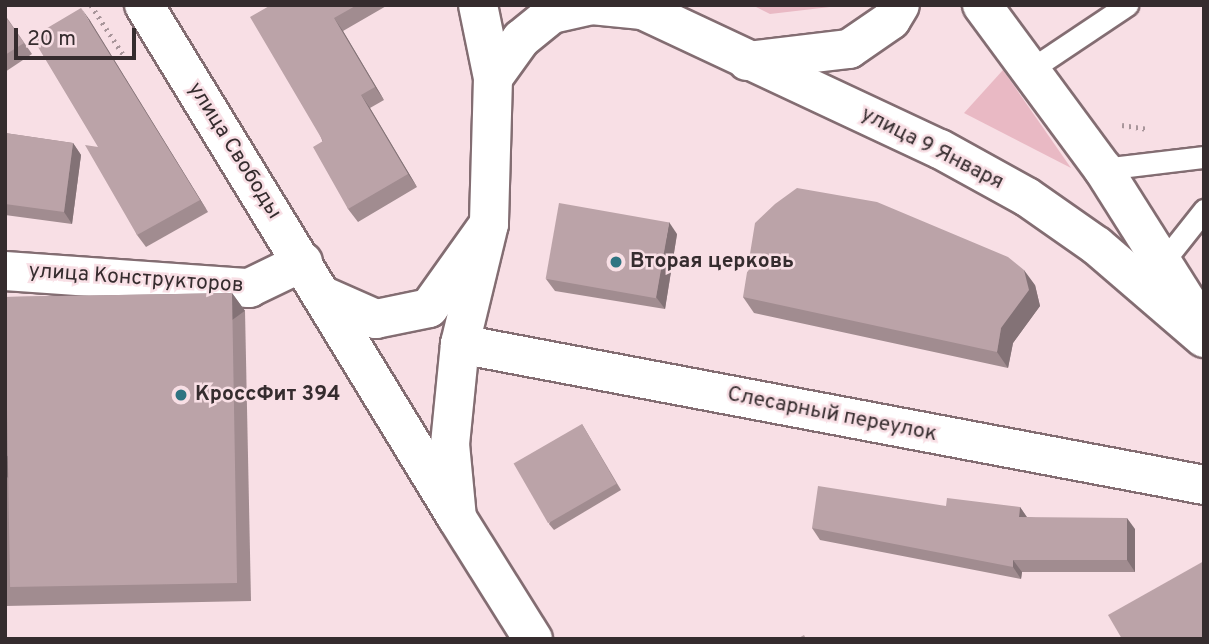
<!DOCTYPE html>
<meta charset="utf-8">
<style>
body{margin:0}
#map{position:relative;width:1209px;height:644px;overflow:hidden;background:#f8dfe5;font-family:Overpass,sans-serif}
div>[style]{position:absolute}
.green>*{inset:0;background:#e9b9c4}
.path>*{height:4.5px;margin-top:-2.25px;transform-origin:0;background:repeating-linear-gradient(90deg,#a8959a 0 2px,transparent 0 7px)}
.roads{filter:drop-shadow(2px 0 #836d72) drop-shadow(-2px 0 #836d72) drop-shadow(0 2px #836d72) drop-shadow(0 -2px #836d72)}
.service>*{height:21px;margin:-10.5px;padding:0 10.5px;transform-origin:10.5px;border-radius:10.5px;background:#fff}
.minor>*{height:38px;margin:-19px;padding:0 19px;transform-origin:19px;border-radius:19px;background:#fff}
.secondary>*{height:38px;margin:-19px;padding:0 19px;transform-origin:19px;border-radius:19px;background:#fff}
.wall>*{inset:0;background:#a18c90}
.shaded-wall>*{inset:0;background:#837276;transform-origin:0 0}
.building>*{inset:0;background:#bba3a8;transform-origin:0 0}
.dots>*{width:19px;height:19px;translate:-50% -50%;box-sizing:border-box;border:4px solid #f8dfe5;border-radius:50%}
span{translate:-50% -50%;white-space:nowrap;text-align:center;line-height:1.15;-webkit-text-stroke:5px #f8dfe5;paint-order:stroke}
.street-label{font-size:21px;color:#352c2e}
.poi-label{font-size:21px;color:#352c2e;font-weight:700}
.left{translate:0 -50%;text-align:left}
.frame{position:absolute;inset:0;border:7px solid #352c2e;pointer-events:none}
.scale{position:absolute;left:14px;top:28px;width:122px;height:32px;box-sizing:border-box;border:4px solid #352c2e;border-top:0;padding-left:9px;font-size:21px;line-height:24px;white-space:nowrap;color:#352c2e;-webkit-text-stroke:5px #f8dfe5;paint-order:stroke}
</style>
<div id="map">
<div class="green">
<i style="clip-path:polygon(752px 5px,847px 5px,770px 14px)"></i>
<i style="clip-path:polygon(1003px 70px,1071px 168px,964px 113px)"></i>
</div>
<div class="path">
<i style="left:91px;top:5px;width:59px;rotate:56.9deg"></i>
<i style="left:1122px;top:125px;width:26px;rotate:9deg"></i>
</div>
<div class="roads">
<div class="service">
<i style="left:1030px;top:70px;width:117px;rotate:-33.8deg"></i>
<i style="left:1103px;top:169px;width:102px;rotate:-6.8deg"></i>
<i style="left:1162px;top:263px;width:68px;rotate:-51.6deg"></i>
</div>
<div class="minor">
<i style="left:144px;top:5px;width:601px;rotate:58.61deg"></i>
<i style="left:982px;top:5px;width:204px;rotate:53.6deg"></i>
<i style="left:1103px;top:169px;width:189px;rotate:57.7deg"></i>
<i style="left:747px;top:61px;width:103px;rotate:-6.7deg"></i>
<i style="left:849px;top:49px;width:51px;rotate:-34.6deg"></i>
<i style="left:891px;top:20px;width:17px;rotate:-59deg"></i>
<i style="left:5px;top:271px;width:245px;rotate:4deg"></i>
<i style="left:249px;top:288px;width:60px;rotate:-25.7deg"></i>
<i style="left:324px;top:296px;width:57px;rotate:23.9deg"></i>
<i style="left:376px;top:319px;width:54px;rotate:-11.7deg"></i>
<i style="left:429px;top:308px;width:103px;rotate:-54.5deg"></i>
<i style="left:460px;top:344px;width:757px;rotate:10.73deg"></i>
</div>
<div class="secondary">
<i style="left:478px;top:5px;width:75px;rotate:78.4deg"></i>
<i style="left:493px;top:78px;width:146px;rotate:91.6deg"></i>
<i style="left:489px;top:224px;width:123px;rotate:103.6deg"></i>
<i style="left:460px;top:344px;width:100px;rotate:95.7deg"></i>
<i style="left:450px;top:444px;width:74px;rotate:84.6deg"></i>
<i style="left:457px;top:518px;width:143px;rotate:57.9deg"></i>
<i style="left:632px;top:5px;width:340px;rotate:25.1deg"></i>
<i style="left:940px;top:149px;width:99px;rotate:28.9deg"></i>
<i style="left:1027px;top:197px;width:85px;rotate:35deg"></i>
<i style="left:1097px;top:246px;width:141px;rotate:40.7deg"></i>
<i style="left:493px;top:78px;width:48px;rotate:-54.3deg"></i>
<i style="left:521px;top:39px;width:40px;rotate:-39deg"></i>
<i style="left:552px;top:14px;width:41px;rotate:-12.7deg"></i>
<i style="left:592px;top:5px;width:48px;rotate:5.9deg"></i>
</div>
</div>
<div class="wall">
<i style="clip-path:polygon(271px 5px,388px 5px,343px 31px,384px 100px,370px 108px,417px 187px,358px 222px,348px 209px)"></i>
<i style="clip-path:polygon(5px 15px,32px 54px,5px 72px)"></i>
<i style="clip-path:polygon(89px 19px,208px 212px,146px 247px,137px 235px,98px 147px)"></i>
<i style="clip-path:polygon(5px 133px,73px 143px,81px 155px,72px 224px,5px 215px)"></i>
<i style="clip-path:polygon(677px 234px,665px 309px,555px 291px,546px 279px)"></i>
<i style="clip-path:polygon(1035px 285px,1040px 306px,1013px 343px,1008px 368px,754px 313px,743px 297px)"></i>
<i style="clip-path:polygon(232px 293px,245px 311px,251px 601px,5px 606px,5px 297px)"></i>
<i style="clip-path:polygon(582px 424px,621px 490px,554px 530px,549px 524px)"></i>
<i style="clip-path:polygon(946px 506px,1020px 507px,1027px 517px,1135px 529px,1135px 572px,1022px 572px,1021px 579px,820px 540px,812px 528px)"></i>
</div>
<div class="shaded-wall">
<i style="clip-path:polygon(81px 8px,89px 19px,208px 212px,200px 200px)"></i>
<i style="clip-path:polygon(334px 18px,343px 31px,384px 100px,375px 87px)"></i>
<i style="clip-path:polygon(361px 95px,370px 108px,417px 187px,408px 174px)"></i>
<i style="clip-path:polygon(73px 143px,81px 155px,72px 224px,64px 212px)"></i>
<i style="clip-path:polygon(669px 222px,677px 234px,665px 309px,656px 297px)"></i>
<i style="clip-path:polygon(1024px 270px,1035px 285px,1040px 306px,1013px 343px,1008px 368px,997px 352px,1001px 328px)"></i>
<i style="left:232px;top:293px;width:22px;height:290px;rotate:54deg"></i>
<i style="clip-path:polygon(1020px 507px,1028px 519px,1019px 517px)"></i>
<i style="clip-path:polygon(1127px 518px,1135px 529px,1135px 572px,1127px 560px)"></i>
<i style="clip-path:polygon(1013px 560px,1022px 572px,1021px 579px,1013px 567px)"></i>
</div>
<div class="building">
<i style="clip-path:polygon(271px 5px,357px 5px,334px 18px,375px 87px,361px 95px,408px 174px,348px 209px,313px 147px,323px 141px,250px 17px)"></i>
<i style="clip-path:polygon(81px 8px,200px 200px,137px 235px,85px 145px,98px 147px,32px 37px)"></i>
<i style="clip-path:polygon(5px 16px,24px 43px,5px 55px)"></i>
<i style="clip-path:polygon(5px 133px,73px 143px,64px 212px,5px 204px)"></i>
<i style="clip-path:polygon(797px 188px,877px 202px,1008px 257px,1024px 270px,1029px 290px,1001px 328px,997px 352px,743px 297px,755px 223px,775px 204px)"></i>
<i style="left:559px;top:203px;width:112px;height:77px;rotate:10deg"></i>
<i style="left:232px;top:293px;width:290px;height:227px;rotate:89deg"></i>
<i style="left:582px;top:424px;width:69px;height:79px;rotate:60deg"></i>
<i style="clip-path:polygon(818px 486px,946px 506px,947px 498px,1020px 507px,1019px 517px,1127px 518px,1127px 560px,1013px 560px,1013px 567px,812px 528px)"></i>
<i style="clip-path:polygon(1204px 561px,1204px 639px,1122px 639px,1108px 615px)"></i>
<i style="clip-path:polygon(804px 635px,806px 639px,797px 639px)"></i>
</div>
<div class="dots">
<i style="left:616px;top:262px;background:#2f7482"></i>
<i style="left:181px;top:395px;background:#2f7482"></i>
</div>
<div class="street-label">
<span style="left:932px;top:149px;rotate:27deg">улица 9 Января</span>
<span style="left:234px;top:151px;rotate:58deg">улица Свободы</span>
<span style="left:136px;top:279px;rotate:4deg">улица Конструкторов</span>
<span style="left:832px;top:415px;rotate:11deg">Слесарный переулок</span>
</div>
<div class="poi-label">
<span class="left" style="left:630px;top:262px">Вторая церковь</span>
<span class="left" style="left:195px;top:395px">КроссФит 394</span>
</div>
<div class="frame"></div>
<div class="scale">20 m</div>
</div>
